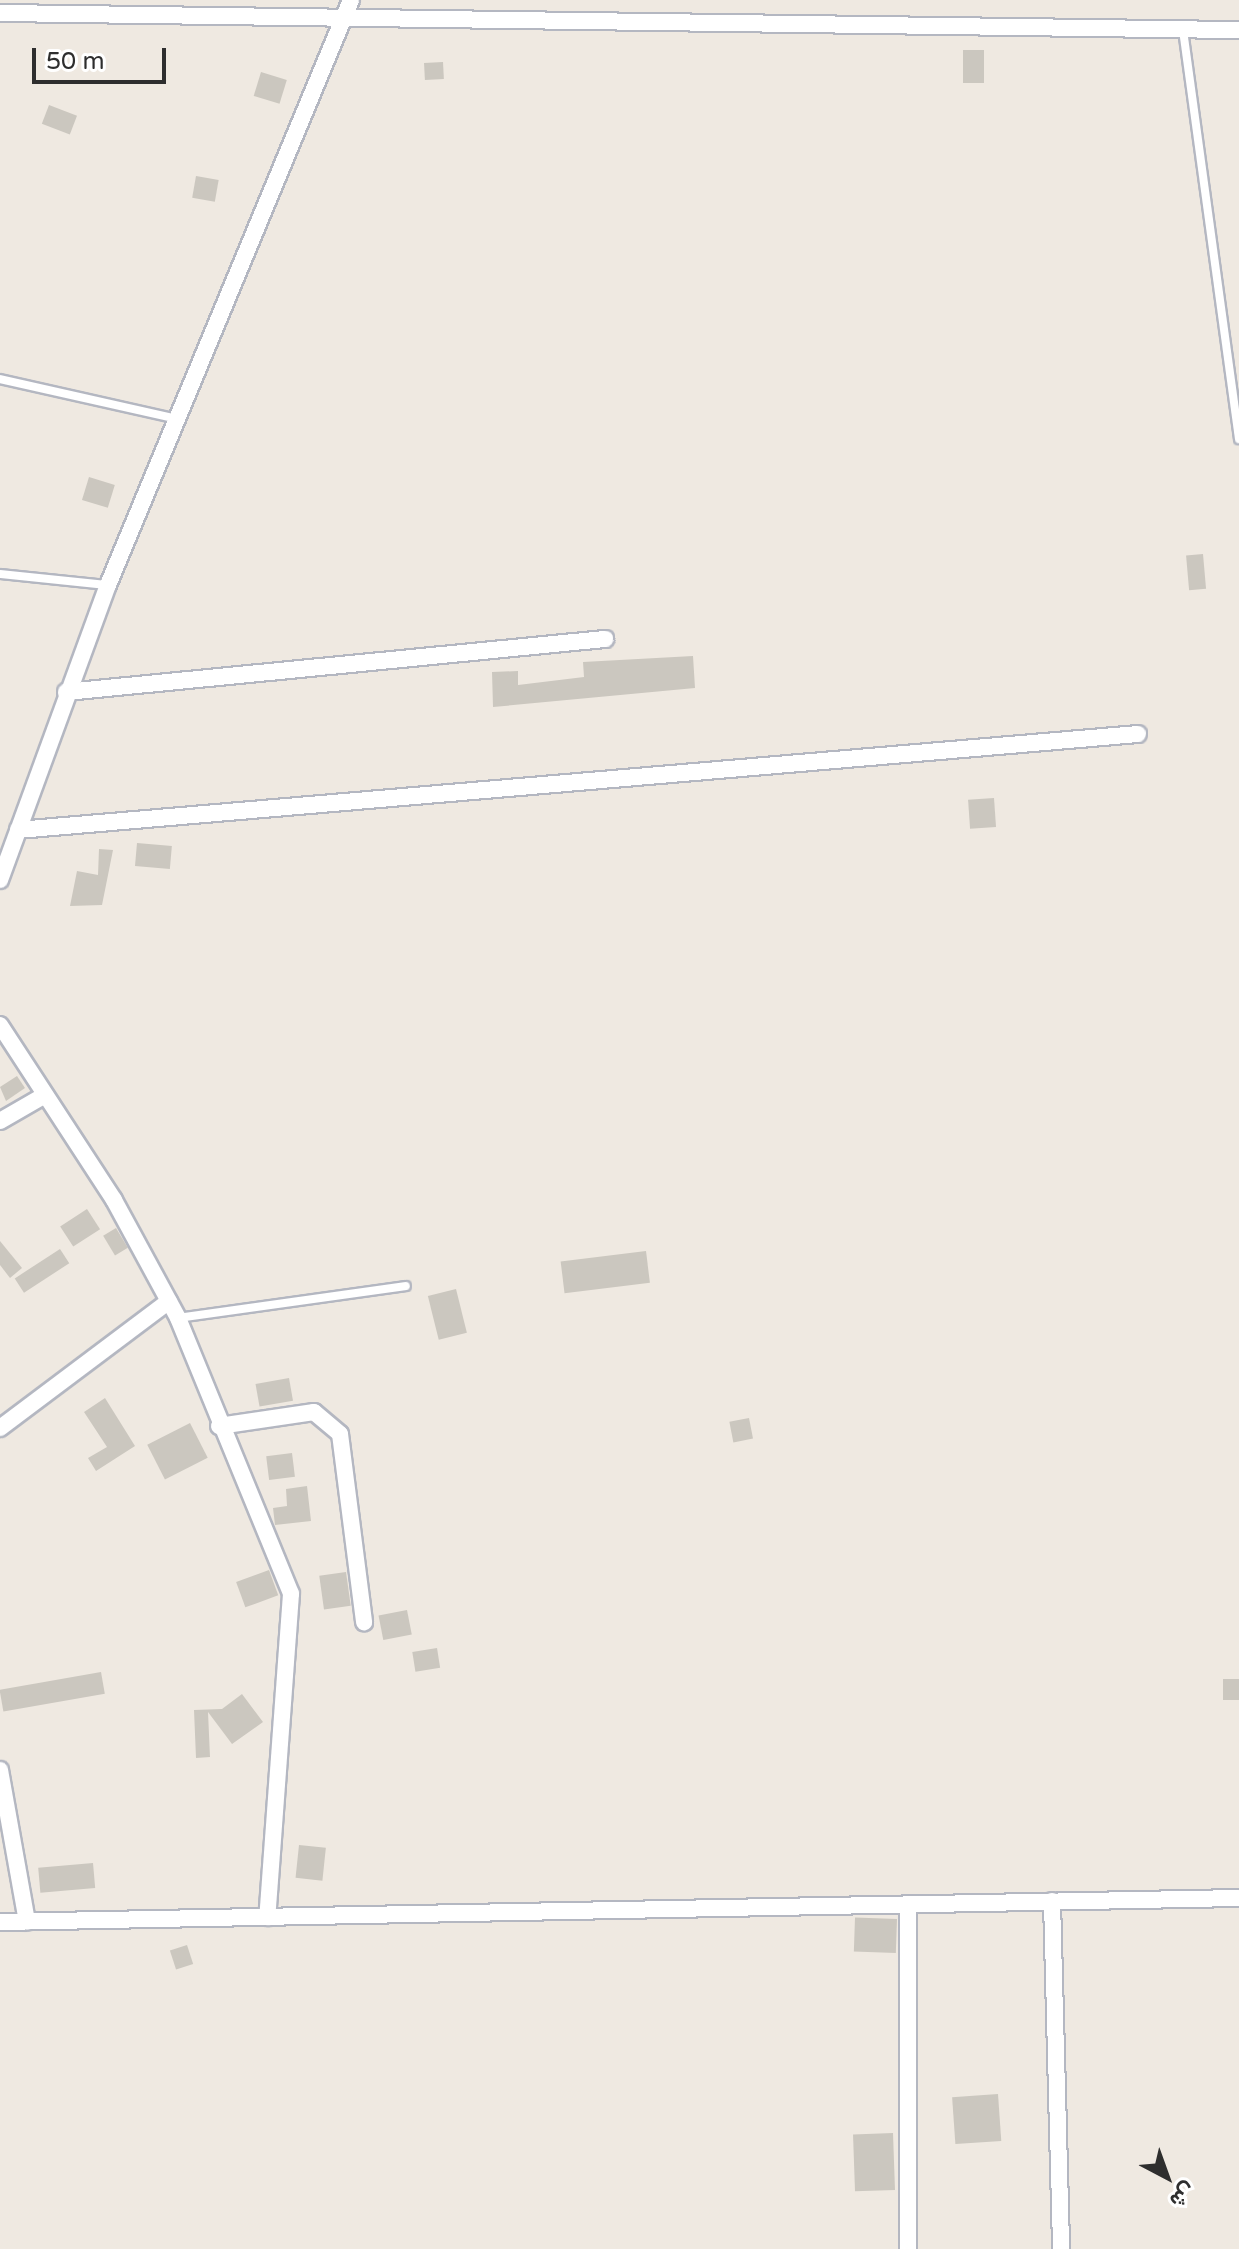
<!DOCTYPE html>
<meta charset="utf-8">
<style>
body{margin:0}
#map{position:relative;width:1239px;height:2249px;overflow:hidden;background:#efe9e1;font-family:"Varela Round",Vazirmatn,sans-serif}
div>[style]{position:absolute}
.building>*{inset:0;background:#cbc7bf;transform-origin:0 0}
.roads{filter:drop-shadow(2px 0 #b4b7c1) drop-shadow(-2px 0 #b4b7c1) drop-shadow(0 2px #b4b7c1) drop-shadow(0 -2px #b4b7c1)}
.service>*{height:8px;margin:-4px;padding:0 4px;transform-origin:4px;border-radius:4px;background:#fff}
.minor>*{height:16px;margin:-8px;padding:0 8px;transform-origin:8px;border-radius:8px;background:#fff}
span{translate:-50% -50%;white-space:nowrap;text-align:center;line-height:1.15;-webkit-text-stroke:7px #fff;paint-order:stroke}
.north{position:absolute;left:1127px;top:2137px;width:80px;height:80px;-webkit-text-stroke:6px #fff;paint-order:stroke;rotate:139deg;font-size:22px;font-weight:700;line-height:32px;text-align:center;color:#2e2e2e}
.north::after{content:'';display:block;margin:auto;width:28px;height:36px;background:#2e2e2e;clip-path:polygon(50% 0,100% 100%,50% 72%,0 100%)}
.scale{position:absolute;left:32px;top:48px;width:134px;height:36px;box-sizing:border-box;border:4px solid #2e2e2e;border-top:0;padding-left:10px;font-size:24px;line-height:28px;white-space:nowrap;color:#2e2e2e;-webkit-text-stroke:6px #fff;paint-order:stroke}
</style>
<div id="map">
<div class="building">
<i style="left:963px;top:50px;width:21px;height:33px"></i>
<i style="left:443px;top:62px;width:17px;height:19px;rotate:87deg"></i>
<i style="left:261px;top:72px;width:27px;height:25px;rotate:17deg"></i>
<i style="left:49px;top:105px;width:30px;height:20px;rotate:21deg"></i>
<i style="left:196px;top:176px;width:23px;height:22px;rotate:10deg"></i>
<i style="left:89px;top:477px;width:27px;height:24px;rotate:17deg"></i>
<i style="left:1203px;top:554px;width:35px;height:17px;rotate:85deg"></i>
<i style="clip-path:polygon(693px 656px,695px 688px,493px 707px,492px 672px,518px 671px,518px 685px,584px 677px,583px 662px)"></i>
<i style="left:994px;top:798px;width:29px;height:26px;rotate:86deg"></i>
<i style="left:137px;top:843px;width:35px;height:23px;rotate:5deg"></i>
<i style="clip-path:polygon(99px 849px,113px 850px,102px 905px,70px 906px,77px 871px,98px 875px)"></i>
<i style="clip-path:polygon(17px 1076px,25px 1088px,6px 1101px,0 1087px)"></i>
<i style="left:87px;top:1209px;width:24px;height:32px;rotate:57deg"></i>
<i style="left:116px;top:1228px;width:23px;height:15px;rotate:59deg"></i>
<i style="clip-path:polygon(0 1241px,22px 1268px,10px 1278px,0 1265px)"></i>
<i style="left:60px;top:1249px;width:17px;height:54px;rotate:57deg"></i>
<i style="left:646px;top:1251px;width:32px;height:86px;rotate:83deg"></i>
<i style="left:456px;top:1289px;width:45px;height:29px;rotate:76deg"></i>
<i style="left:289px;top:1378px;width:23px;height:34px;rotate:80deg"></i>
<i style="clip-path:polygon(105px 1398px,135px 1446px,96px 1471px,88px 1458px,107px 1447px,84px 1412px)"></i>
<i style="left:749px;top:1418px;width:21px;height:20px;rotate:79deg"></i>
<i style="left:190px;top:1423px;width:39px;height:48px;rotate:63deg"></i>
<i style="left:292px;top:1453px;width:24px;height:26px;rotate:83deg"></i>
<i style="clip-path:polygon(307px 1486px,311px 1521px,275px 1525px,273px 1508px,287px 1506px,286px 1489px)"></i>
<i style="left:269px;top:1570px;width:27px;height:35px;rotate:70deg"></i>
<i style="left:346px;top:1572px;width:34px;height:27px;rotate:82deg"></i>
<i style="left:407px;top:1610px;width:25px;height:29px;rotate:79deg"></i>
<i style="left:437px;top:1648px;width:20px;height:25px;rotate:81deg"></i>
<i style="left:101px;top:1672px;width:22px;height:103px;rotate:80deg"></i>
<i style="left:1239px;top:1679px;width:21px;height:16px;rotate:90deg"></i>
<i style="clip-path:polygon(242px 1694px,263px 1722px,232px 1744px,208px 1712px,210px 1757px,196px 1758px,194px 1710px,222px 1709px)"></i>
<i style="left:299px;top:1845px;width:27px;height:33px;rotate:6deg"></i>
<i style="left:93px;top:1863px;width:25px;height:55px;rotate:85deg"></i>
<i style="left:897px;top:1919px;width:34px;height:42px;rotate:92deg"></i>
<i style="left:187px;top:1945px;width:20px;height:18px;rotate:72deg"></i>
<i style="left:998px;top:2094px;width:47px;height:46px;rotate:86deg"></i>
<i style="left:893px;top:2133px;width:57px;height:40px;rotate:88deg"></i>
</div>
<div class="roads">
<div class="service">
<i style="left:1183px;top:30px;width:413px;rotate:82.2deg"></i>
<i style="left:0;top:379px;width:182px;rotate:12.7deg"></i>
<i style="left:0;top:574px;width:108px;rotate:5.9deg"></i>
<i style="left:178px;top:1318px;width:230px;rotate:-8deg"></i>
</div>
<div class="minor">
<i style="left:0;top:13px;width:1239px;rotate:0.79deg"></i>
<i style="left:66px;top:692px;width:542px;rotate:-5.62deg"></i>
<i style="left:18px;top:830px;width:1124px;rotate:-4.9deg"></i>
<i style="left:0;top:880px;width:314px;rotate:-69.9deg"></i>
<i style="left:108px;top:585px;width:633px;rotate:-67.44deg"></i>
<i style="left:0;top:1025px;width:209px;rotate:56.9deg"></i>
<i style="left:114px;top:1200px;width:134px;rotate:61.5deg"></i>
<i style="left:178px;top:1318px;width:298px;rotate:67.7deg"></i>
<i style="left:291px;top:1594px;width:324px;rotate:94.2deg"></i>
<i style="left:0;top:1121px;width:52px;rotate:-30deg"></i>
<i style="left:219px;top:1426px;width:96px;rotate:-8.4deg"></i>
<i style="left:314px;top:1412px;width:34px;rotate:40deg"></i>
<i style="left:340px;top:1434px;width:190px;rotate:82.7deg"></i>
<i style="left:0;top:1428px;width:211px;rotate:-36.9deg"></i>
<i style="left:0;top:1770px;width:154px;rotate:79.9deg"></i>
<i style="left:1052px;top:1901px;width:348px;rotate:88.5deg"></i>
<i style="left:908px;top:1904px;width:345px;rotate:90deg"></i>
<i style="left:0;top:1922px;width:1239px;rotate:-1.11deg"></i>
</div>
</div>
<div class="north">ش</div>
<div class="scale">50 m</div>
</div>
